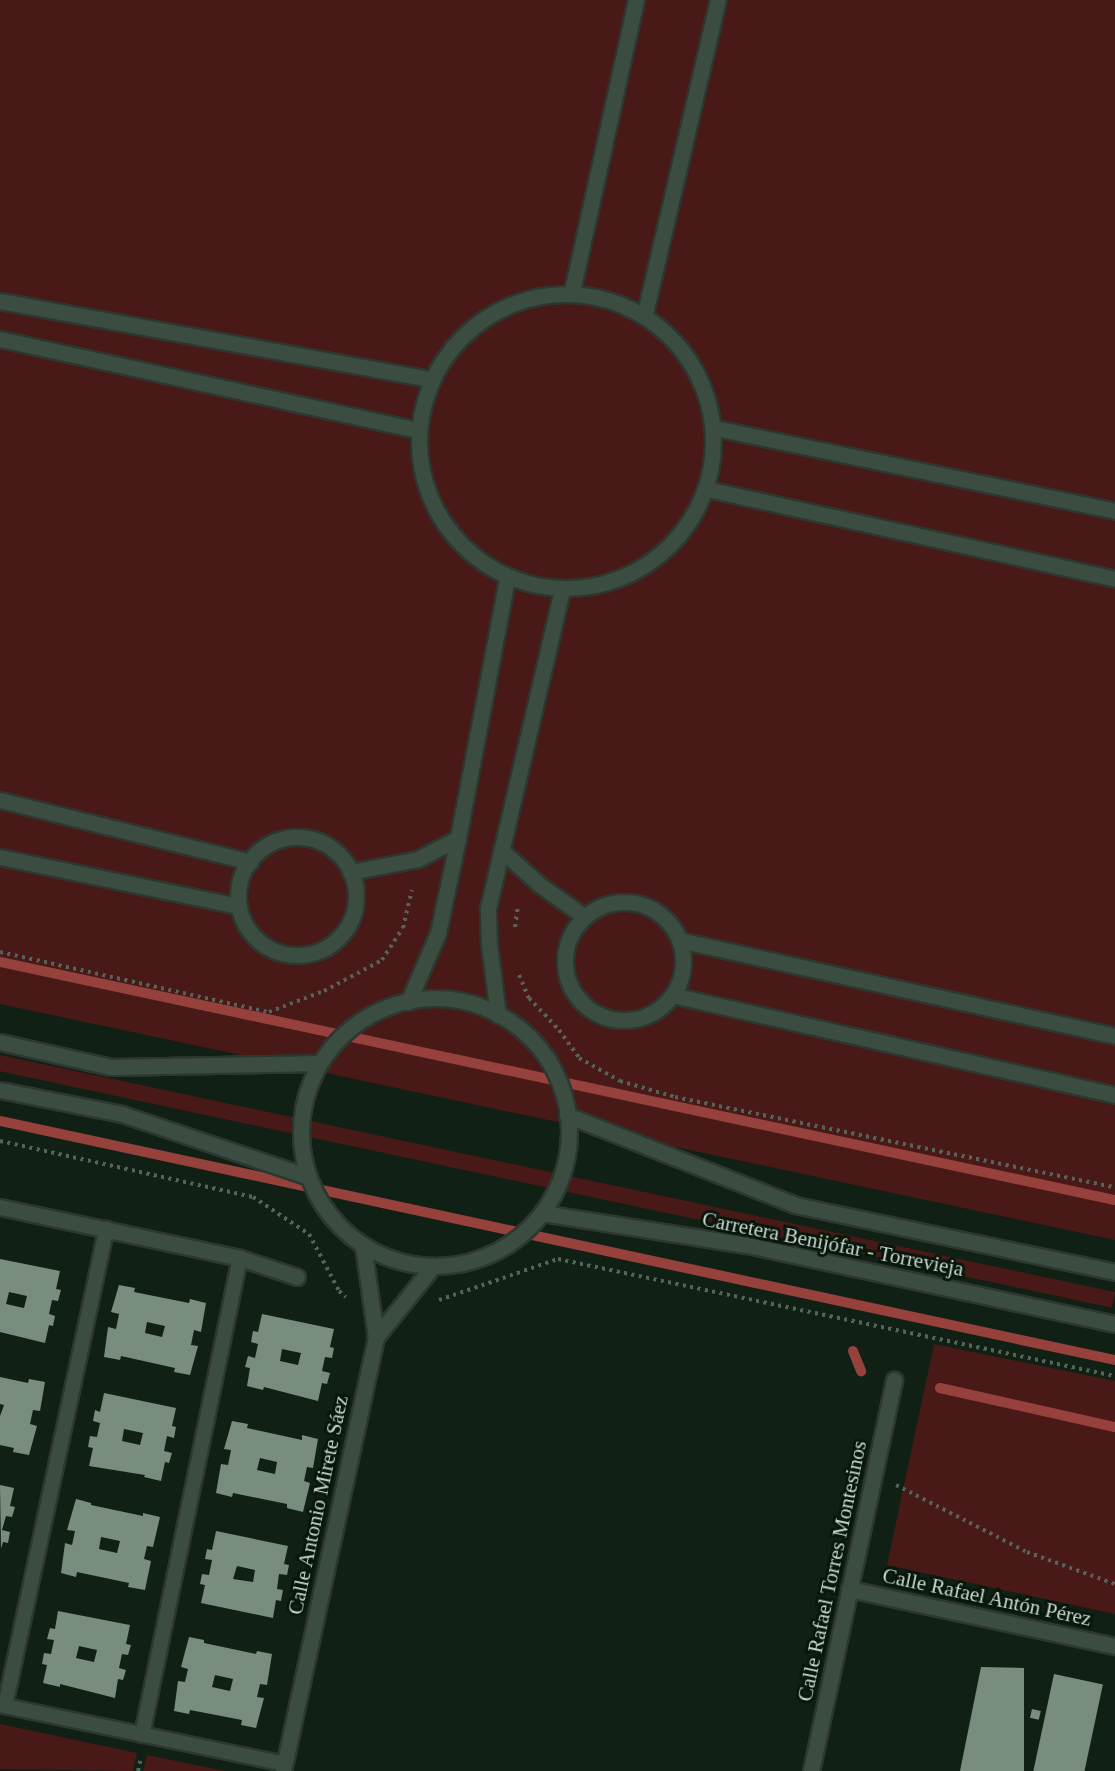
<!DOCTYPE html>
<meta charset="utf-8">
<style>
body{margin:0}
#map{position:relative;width:1115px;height:1771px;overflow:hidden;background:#102015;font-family:"Times New Roman",serif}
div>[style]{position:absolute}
.green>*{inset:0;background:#491917;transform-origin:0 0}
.stream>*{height:10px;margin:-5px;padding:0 5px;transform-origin:5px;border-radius:5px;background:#97413d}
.building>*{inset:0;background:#798d7e;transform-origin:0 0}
.path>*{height:4px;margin-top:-2px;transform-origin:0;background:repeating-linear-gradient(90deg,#556359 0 3px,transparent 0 7.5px)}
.roads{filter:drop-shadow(2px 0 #2d3730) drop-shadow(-2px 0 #2d3730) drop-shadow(0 2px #2d3730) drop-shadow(0 -2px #2d3730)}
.service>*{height:14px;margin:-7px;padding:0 7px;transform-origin:7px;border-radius:7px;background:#3b4d40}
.minor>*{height:15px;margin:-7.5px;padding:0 7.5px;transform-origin:7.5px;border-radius:7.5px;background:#3b4d40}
.minor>.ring{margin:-7.5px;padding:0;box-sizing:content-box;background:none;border:15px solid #3b4d40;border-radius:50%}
.secondary>*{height:15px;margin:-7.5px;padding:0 7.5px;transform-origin:7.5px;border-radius:7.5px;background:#3b4d40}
.secondary>.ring{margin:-7.5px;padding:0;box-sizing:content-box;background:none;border:15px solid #3b4d40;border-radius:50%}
span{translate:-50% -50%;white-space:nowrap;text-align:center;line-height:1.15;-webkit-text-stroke:6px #07170c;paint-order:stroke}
.street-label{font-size:21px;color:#ccd7cf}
</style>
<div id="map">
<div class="green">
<i style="clip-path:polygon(0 0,1115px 0,1115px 1240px,0 1004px)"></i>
<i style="left:0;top:1055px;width:1140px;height:16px;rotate:12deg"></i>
<i style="clip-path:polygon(934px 1344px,1115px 1381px,1115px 1614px,887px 1565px)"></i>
<i style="clip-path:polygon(0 1724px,137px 1753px,133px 1771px,0 1769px)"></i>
<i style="clip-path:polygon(147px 1755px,225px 1771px,143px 1771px)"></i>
</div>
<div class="stream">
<i style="left:0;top:962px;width:1140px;rotate:12.05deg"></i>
<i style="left:0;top:1121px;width:1140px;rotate:12.1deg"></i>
<i style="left:853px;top:1351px;width:22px;rotate:68deg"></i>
<i style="left:940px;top:1388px;width:179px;rotate:12.6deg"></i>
</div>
<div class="building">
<i style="clip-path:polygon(evenodd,0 1259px,60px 1271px,56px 1289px,61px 1290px,58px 1301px,52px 1300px,49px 1314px,55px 1316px,53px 1326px,49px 1325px,45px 1343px,0 1332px,0 1259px,9px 1292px,27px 1296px,24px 1308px,6px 1304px,9px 1292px)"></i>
<i style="clip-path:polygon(evenodd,119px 1285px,135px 1288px,134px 1292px,189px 1303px,190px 1299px,206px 1303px,201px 1332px,194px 1330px,191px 1345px,198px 1346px,190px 1375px,174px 1372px,175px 1368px,121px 1356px,120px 1360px,104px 1357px,108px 1327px,116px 1329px,119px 1314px,111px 1312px,119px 1285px,147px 1322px,165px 1326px,162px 1337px,145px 1333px,147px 1322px)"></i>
<i style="clip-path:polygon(evenodd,262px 1314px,334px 1329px,330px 1347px,334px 1348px,332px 1358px,325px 1357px,322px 1371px,330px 1373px,327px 1384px,322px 1383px,318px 1401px,264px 1387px,263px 1390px,247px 1386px,250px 1368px,245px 1367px,248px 1356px,255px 1358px,258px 1344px,251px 1342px,253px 1331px,258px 1332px,262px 1314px,282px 1349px,301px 1353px,298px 1365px,280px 1361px,282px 1349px)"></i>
<i style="clip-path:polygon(0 1377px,28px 1383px,29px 1379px,45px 1382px,40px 1411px,33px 1410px,30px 1424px,37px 1426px,29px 1455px,13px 1452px,14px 1448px,0 1445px,0 1416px,4px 1405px,0 1404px)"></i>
<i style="clip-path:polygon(evenodd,104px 1393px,176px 1408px,172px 1426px,176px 1427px,174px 1438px,167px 1436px,164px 1451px,172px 1453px,169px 1463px,165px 1462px,161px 1481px,144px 1477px,145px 1475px,89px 1466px,93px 1448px,88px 1447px,90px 1436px,97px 1437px,100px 1423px,93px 1421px,95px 1410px,100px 1412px,104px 1393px,124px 1429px,143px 1433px,140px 1445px,122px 1441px,124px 1429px)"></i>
<i style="clip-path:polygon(evenodd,232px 1421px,248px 1424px,247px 1428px,302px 1440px,302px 1435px,318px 1439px,313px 1468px,307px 1467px,304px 1481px,310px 1483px,303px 1512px,287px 1508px,287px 1504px,233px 1493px,232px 1497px,216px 1493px,221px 1464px,228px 1465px,231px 1450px,224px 1449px,232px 1421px,260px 1458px,277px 1462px,275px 1474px,257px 1470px,260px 1458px)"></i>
<i style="clip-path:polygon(0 1485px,14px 1488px,10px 1506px,15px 1507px,12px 1517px,6px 1516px,2px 1530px,10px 1532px,8px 1543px,3px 1542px,1px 1549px)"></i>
<i style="clip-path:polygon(evenodd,76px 1499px,91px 1503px,91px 1505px,143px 1516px,143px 1513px,160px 1517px,153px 1547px,147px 1546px,144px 1559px,151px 1561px,145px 1590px,128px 1587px,129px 1583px,77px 1572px,76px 1577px,61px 1573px,65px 1543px,72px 1545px,75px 1531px,67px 1530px,76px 1499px,101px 1537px,120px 1541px,117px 1553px,99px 1549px,101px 1537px)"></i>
<i style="clip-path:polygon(evenodd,216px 1531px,288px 1546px,284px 1564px,289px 1565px,287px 1575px,279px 1574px,277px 1589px,283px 1590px,281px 1601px,276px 1600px,273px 1618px,201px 1603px,205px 1585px,200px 1584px,202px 1574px,209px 1575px,212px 1560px,205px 1559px,207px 1549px,212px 1550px,216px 1531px,237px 1566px,255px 1570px,253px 1582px,233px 1579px,237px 1566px)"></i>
<i style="clip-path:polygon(evenodd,58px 1611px,130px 1625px,126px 1644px,131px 1645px,128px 1655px,122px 1654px,119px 1668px,126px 1670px,123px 1680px,118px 1679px,115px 1698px,60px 1684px,60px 1687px,43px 1683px,47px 1665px,42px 1664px,44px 1653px,51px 1654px,54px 1640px,47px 1639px,50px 1628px,55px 1629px,58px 1611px,79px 1646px,97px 1650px,94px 1662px,76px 1658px,79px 1646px)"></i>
<i style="clip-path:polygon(evenodd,189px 1637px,204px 1640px,204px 1643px,256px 1654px,257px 1651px,272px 1654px,267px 1685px,260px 1684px,257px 1697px,264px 1698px,256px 1728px,241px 1725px,242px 1720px,190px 1710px,189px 1714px,174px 1711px,178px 1681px,185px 1682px,188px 1669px,181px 1667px,189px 1637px,215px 1675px,233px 1679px,230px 1691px,212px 1687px,215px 1675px)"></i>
<i style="clip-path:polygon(981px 1667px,1024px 1668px,1024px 1771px,960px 1771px)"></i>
<i style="left:1054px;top:1674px;width:50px;height:99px;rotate:12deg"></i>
<i style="left:1032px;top:1709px;width:9px;height:9px;rotate:13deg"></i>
</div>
<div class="path">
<i style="left:515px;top:927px;width:21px;rotate:-82deg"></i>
<i style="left:0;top:952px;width:276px;rotate:12.6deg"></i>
<i style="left:269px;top:1012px;width:59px;rotate:-20.9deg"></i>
<i style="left:324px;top:991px;width:66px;rotate:-28.1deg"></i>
<i style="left:382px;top:960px;width:38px;rotate:-57deg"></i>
<i style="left:403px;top:928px;width:39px;rotate:-77deg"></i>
<i style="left:519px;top:975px;width:25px;rotate:67deg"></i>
<i style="left:529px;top:998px;width:44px;rotate:46.8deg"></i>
<i style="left:559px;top:1030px;width:34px;rotate:54deg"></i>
<i style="left:579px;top:1058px;width:47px;rotate:29.3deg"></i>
<i style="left:620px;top:1081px;width:57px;rotate:16.2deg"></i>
<i style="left:675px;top:1097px;width:449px;rotate:11.6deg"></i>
<i style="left:0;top:1141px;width:259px;rotate:12.5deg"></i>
<i style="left:253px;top:1197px;width:67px;rotate:33.5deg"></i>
<i style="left:309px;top:1234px;width:64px;rotate:62.2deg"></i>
<i style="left:339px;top:1291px;width:9px;rotate:41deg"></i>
<i style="left:439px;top:1300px;width:126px;rotate:-19deg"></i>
<i style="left:558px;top:1259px;width:569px;rotate:11.86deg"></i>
<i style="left:896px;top:1485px;width:147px;rotate:27.1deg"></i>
<i style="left:1027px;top:1552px;width:94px;rotate:20deg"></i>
<i style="left:138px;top:1771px;width:14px;rotate:-78deg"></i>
</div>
<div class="roads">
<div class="service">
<i style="left:0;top:1705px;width:290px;rotate:11.7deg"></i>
<i style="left:5px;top:1706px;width:488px;rotate:-78deg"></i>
<i style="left:142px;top:1735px;width:487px;rotate:-78.4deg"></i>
</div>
<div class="minor">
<i style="left:572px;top:291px;width:298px;rotate:-77.6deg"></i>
<i class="ring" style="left:419px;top:294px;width:279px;height:279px"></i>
<i style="left:0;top:301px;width:436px;rotate:10.3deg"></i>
<i style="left:645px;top:313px;width:321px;rotate:-76.9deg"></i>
<i style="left:0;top:339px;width:429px;rotate:12.3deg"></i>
<i style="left:715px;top:428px;width:409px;rotate:11.7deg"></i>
<i style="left:707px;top:489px;width:418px;rotate:12.4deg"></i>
<i style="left:0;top:800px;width:258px;rotate:13.9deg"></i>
<i class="ring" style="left:238px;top:837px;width:103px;height:103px"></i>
<i style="left:501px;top:850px;width:52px;rotate:41.9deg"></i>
<i style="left:540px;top:885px;width:55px;rotate:35.4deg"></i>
<i style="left:0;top:857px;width:244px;rotate:11.6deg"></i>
<i style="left:350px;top:872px;width:69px;rotate:-10.8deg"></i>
<i style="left:418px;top:859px;width:45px;rotate:-27.7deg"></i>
<i class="ring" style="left:565px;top:902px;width:103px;height:103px"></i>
<i style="left:679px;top:940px;width:446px;rotate:12.4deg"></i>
<i style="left:672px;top:995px;width:454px;rotate:12.7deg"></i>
<i style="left:408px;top:1002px;width:75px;rotate:-66.5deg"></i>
<i style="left:438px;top:933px;width:97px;rotate:-78.1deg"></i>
<i style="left:458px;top:838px;width:265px;rotate:-79.3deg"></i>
<i style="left:498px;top:1015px;width:72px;rotate:-97.2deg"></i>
<i style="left:489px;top:944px;width:36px;rotate:-92deg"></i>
<i style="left:488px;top:908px;width:326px;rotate:-76.9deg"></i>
<i style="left:0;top:1207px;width:245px;rotate:12deg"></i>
<i style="left:240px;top:1258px;width:60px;rotate:18.4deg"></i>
<i style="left:363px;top:1245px;width:93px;rotate:82deg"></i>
<i style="left:849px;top:1589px;width:272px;rotate:12.1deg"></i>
<i style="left:283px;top:1771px;width:444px;rotate:-77.9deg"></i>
<i style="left:376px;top:1337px;width:91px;rotate:-51.2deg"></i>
<i style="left:811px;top:1771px;width:400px;rotate:-78deg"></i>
</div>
<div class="secondary">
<i class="ring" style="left:301px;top:998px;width:253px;height:253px"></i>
<i style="left:0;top:1042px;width:114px;rotate:12.7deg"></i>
<i style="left:111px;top:1067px;width:209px;rotate:-1.1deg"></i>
<i style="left:0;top:1090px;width:124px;rotate:11.1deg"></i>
<i style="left:122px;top:1114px;width:197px;rotate:18.6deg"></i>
<i style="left:567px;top:1115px;width:245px;rotate:21.5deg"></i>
<i style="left:795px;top:1205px;width:327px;rotate:11.8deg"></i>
<i style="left:542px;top:1213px;width:207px;rotate:8.9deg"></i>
<i style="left:747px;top:1245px;width:376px;rotate:12.1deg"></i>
</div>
</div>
<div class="street-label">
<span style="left:833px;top:1244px;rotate:11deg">Carretera Benijófar - Torrevieja</span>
<span style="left:318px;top:1505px;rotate:-78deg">Calle Antonio Mirete Sáez</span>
<span style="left:832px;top:1571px;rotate:-78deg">Calle Rafael Torres Montesinos</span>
<span style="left:987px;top:1597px;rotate:12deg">Calle Rafael Antón Pérez</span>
</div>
</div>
